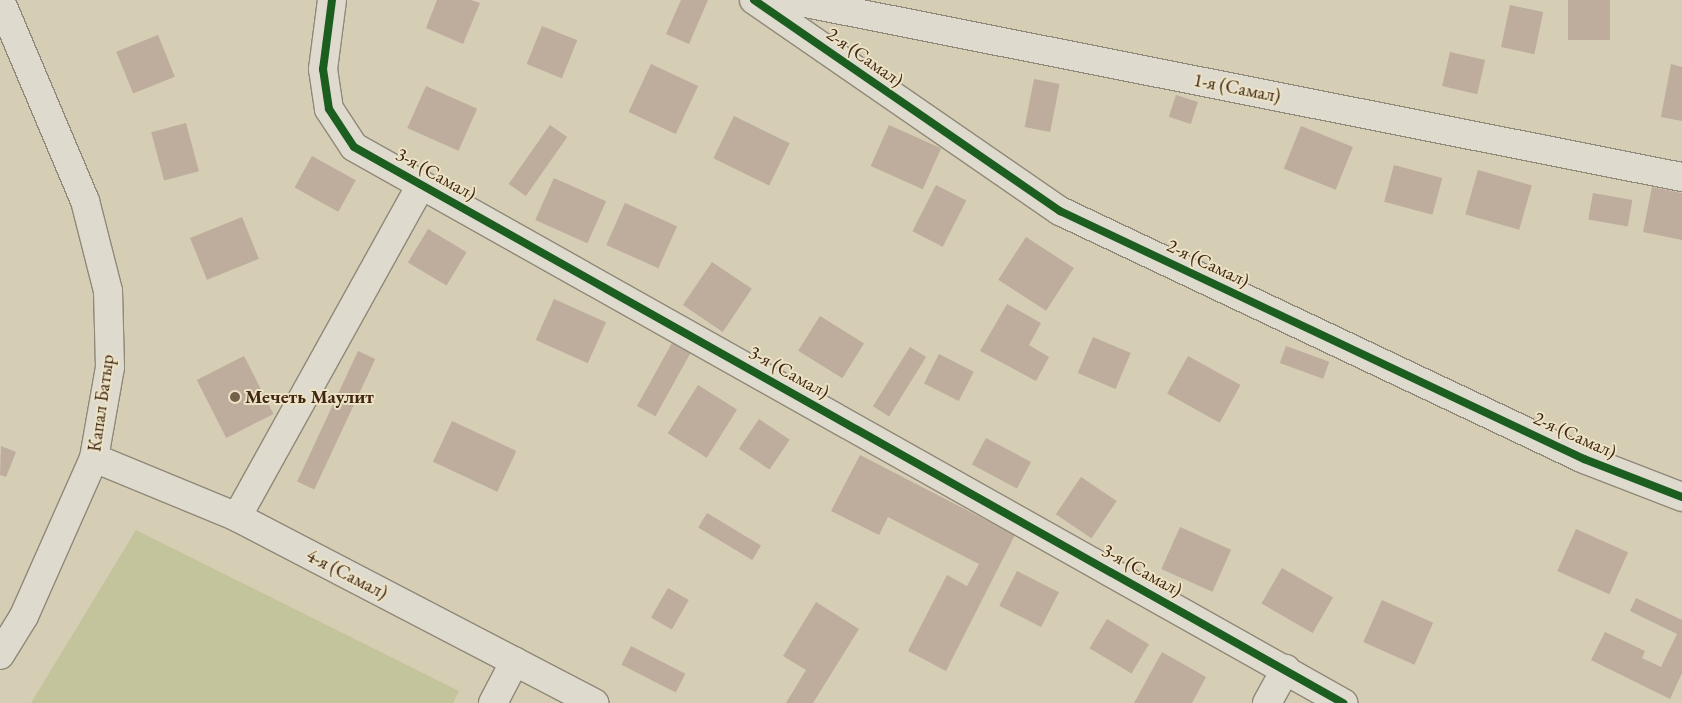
<!DOCTYPE html>
<meta charset="utf-8">
<style>
body{margin:0}
#map{position:relative;width:1682px;height:703px;overflow:hidden;background:#d5cdb4;font-family:"EB Garamond",serif}
div>[style]{position:absolute}
.green>*{inset:0;background:#c3c49b}
.building>*{inset:0;background:#beac9d;transform-origin:0 0}
.roads{filter:drop-shadow(1px 0 #908878) drop-shadow(-1px 0 #908878) drop-shadow(0 1px #908878) drop-shadow(0 -1px #908878)}
.street>*{height:28px;margin:-14px;padding:0 14px;transform-origin:14px;border-radius:14px;background:#dedace}
.secondary>*{height:28px;margin:-14px;padding:0 14px;transform-origin:14px;border-radius:14px;background:#dedace}
.cycleway>*{height:8px;margin:-4px;padding:0 4px;transform-origin:4px;border-radius:4px;background:#1b5e20}
.dots>*{width:14px;height:14px;translate:-50% -50%;box-sizing:border-box;border:2px solid #ece3c6;border-radius:50%}
span{translate:-50% -50%;white-space:nowrap;text-align:center;line-height:1.15;-webkit-text-stroke:4px #ece3c6;paint-order:stroke}
.street-label{font-size:19px;color:#3f2512}
.poi-label{font-size:19px;color:#3f2512;font-weight:700}
.left{translate:0 -50%;text-align:left}
</style>
<div id="map">
<div class="green">
<i style="clip-path:polygon(136px 530px,459px 691px,453px 703px,31px 703px)"></i>
</div>
<div class="building">
<i style="clip-path:polygon(437px 0,471px 0,480px 3px,463px 44px,426px 28px)"></i>
<i style="clip-path:polygon(681px 0,708px 0,689px 44px,666px 34px)"></i>
<i style="left:1568px;top:0;width:42px;height:40px"></i>
<i style="left:1510px;top:5px;width:34px;height:43px;rotate:12deg"></i>
<i style="left:542px;top:26px;width:38px;height:41px;rotate:22deg"></i>
<i style="left:158px;top:35px;width:45px;height:45px;rotate:68deg"></i>
<i style="left:1450px;top:52px;width:36px;height:35px;rotate:13deg"></i>
<i style="left:651px;top:64px;width:52px;height:53px;rotate:25deg"></i>
<i style="clip-path:polygon(1671px 64px,1682px 67px,1682px 121px,1661px 117px)"></i>
<i style="left:1034px;top:79px;width:26px;height:49px;rotate:11deg"></i>
<i style="left:426px;top:86px;width:56px;height:46px;rotate:24deg"></i>
<i style="left:1176px;top:95px;width:23px;height:23px;rotate:18deg"></i>
<i style="left:734px;top:116px;width:62px;height:47px;rotate:26deg"></i>
<i style="left:186px;top:123px;width:50px;height:36px;rotate:75deg"></i>
<i style="left:550px;top:125px;width:21px;height:72px;rotate:35deg"></i>
<i style="left:889px;top:125px;width:57px;height:45px;rotate:24deg"></i>
<i style="left:1301px;top:126px;width:56px;height:46px;rotate:22deg"></i>
<i style="left:312px;top:156px;width:50px;height:36px;rotate:29deg"></i>
<i style="left:1394px;top:165px;width:50px;height:38px;rotate:15deg"></i>
<i style="left:1478px;top:170px;width:56px;height:46px;rotate:16deg"></i>
<i style="left:554px;top:178px;width:57px;height:46px;rotate:24deg"></i>
<i style="left:936px;top:185px;width:34px;height:52px;rotate:27deg"></i>
<i style="clip-path:polygon(1652px 187px,1682px 193px,1682px 240px,1643px 232px)"></i>
<i style="left:1593px;top:193px;width:40px;height:27px;rotate:10deg"></i>
<i style="left:625px;top:203px;width:57px;height:46px;rotate:24deg"></i>
<i style="left:242px;top:217px;width:45px;height:56px;rotate:68deg"></i>
<i style="left:428px;top:229px;width:45px;height:39px;rotate:31deg"></i>
<i style="left:1026px;top:237px;width:57px;height:51px;rotate:33deg"></i>
<i style="left:712px;top:262px;width:48px;height:52px;rotate:34deg"></i>
<i style="left:554px;top:299px;width:57px;height:45px;rotate:24deg"></i>
<i style="clip-path:polygon(1007px 304px,1041px 323px,1029px 345px,1049px 357px,1036px 381px,980px 351px)"></i>
<i style="left:820px;top:316px;width:52px;height:41px;rotate:32deg"></i>
<i style="left:1093px;top:337px;width:41px;height:39px;rotate:23deg"></i>
<i style="left:672px;top:343px;width:21px;height:72px;rotate:29deg"></i>
<i style="left:1286px;top:346px;width:46px;height:18px;rotate:20deg"></i>
<i style="left:910px;top:347px;width:19px;height:70px;rotate:32deg"></i>
<i style="left:358px;top:351px;width:19px;height:144px;rotate:25deg"></i>
<i style="left:939px;top:354px;width:39px;height:33px;rotate:27deg"></i>
<i style="left:244px;top:356px;width:65px;height:53px;rotate:63deg"></i>
<i style="left:1188px;top:356px;width:60px;height:43px;rotate:29deg"></i>
<i style="left:698px;top:385px;width:46px;height:57px;rotate:32deg"></i>
<i style="left:759px;top:419px;width:37px;height:36px;rotate:34deg"></i>
<i style="left:452px;top:421px;width:71px;height:45px;rotate:25deg"></i>
<i style="left:986px;top:438px;width:51px;height:30px;rotate:28deg"></i>
<i style="clip-path:polygon(1px 446px,16px 452px,6px 477px,0 475px)"></i>
<i style="clip-path:polygon(860px 455px,1015px 535px,946px 671px,908px 651px,947px 575px,967px 586px,979px 564px,888px 517px,879px 535px,831px 511px)"></i>
<i style="left:1081px;top:477px;width:43px;height:45px;rotate:34deg"></i>
<i style="left:707px;top:513px;width:63px;height:17px;rotate:31deg"></i>
<i style="left:1180px;top:527px;width:56px;height:46px;rotate:24deg"></i>
<i style="left:1576px;top:529px;width:57px;height:46px;rotate:24deg"></i>
<i style="left:1282px;top:568px;width:59px;height:41px;rotate:30deg"></i>
<i style="left:1017px;top:571px;width:47px;height:39px;rotate:27deg"></i>
<i style="left:668px;top:588px;width:24px;height:34px;rotate:30deg"></i>
<i style="clip-path:polygon(1636px 598px,1682px 620px,1682px 673px,1670px 699px,1591px 660px,1605px 632px,1645px 651px,1642px 658px,1661px 667px,1677px 634px,1630px 611px)"></i>
<i style="left:1382px;top:600px;width:56px;height:46px;rotate:24deg"></i>
<i style="clip-path:polygon(816px 602px,859px 629px,813px 703px,786px 703px,806px 670px,783px 656px)"></i>
<i style="left:1107px;top:619px;width:49px;height:34px;rotate:31deg"></i>
<i style="left:631px;top:646px;width:61px;height:21px;rotate:27deg"></i>
<i style="clip-path:polygon(1162px 652px,1206px 677px,1192px 703px,1134px 703px)"></i>
</div>
<div class="roads">
<div class="street">
<i style="left:332px;top:0;width:70px;rotate:97.4deg"></i>
<i style="left:323px;top:69px;width:40px;rotate:81.5deg"></i>
<i style="left:329px;top:109px;width:45px;rotate:56.7deg"></i>
<i style="left:354px;top:147px;width:1135px;rotate:29.34deg"></i>
<i style="left:754px;top:0;width:372px;rotate:34.6deg"></i>
<i style="left:1060px;top:211px;width:580px;rotate:25.33deg"></i>
<i style="left:1584px;top:459px;width:105px;rotate:21.2deg"></i>
<i style="left:791px;top:0;width:908px;rotate:11.24deg"></i>
<i style="left:94px;top:458px;width:155px;rotate:22.4deg"></i>
<i style="left:237px;top:517px;width:403px;rotate:27.5deg"></i>
<i style="left:237px;top:517px;width:380px;rotate:-61deg"></i>
<i style="left:493px;top:703px;width:47px;rotate:-62.4deg"></i>
<i style="left:1267px;top:703px;width:39px;rotate:-61deg"></i>
</div>
<div class="secondary">
<i style="left:0;top:655px;width:46px;rotate:-58.4deg"></i>
<i style="left:24px;top:616px;width:173px;rotate:-66.1deg"></i>
<i style="left:94px;top:458px;width:92px;rotate:-80deg"></i>
<i style="left:110px;top:367px;width:76px;rotate:-91.5deg"></i>
<i style="left:108px;top:291px;width:93px;rotate:-104.3deg"></i>
<i style="left:85px;top:201px;width:218px;rotate:-112.9deg"></i>
</div>
</div>
<div class="cycleway">
<i style="left:332px;top:0;width:70px;rotate:97.4deg"></i>
<i style="left:323px;top:69px;width:40px;rotate:81.5deg"></i>
<i style="left:329px;top:109px;width:45px;rotate:56.7deg"></i>
<i style="left:354px;top:147px;width:1135px;rotate:29.34deg"></i>
<i style="left:754px;top:0;width:372px;rotate:34.6deg"></i>
<i style="left:1060px;top:211px;width:580px;rotate:25.33deg"></i>
<i style="left:1584px;top:459px;width:105px;rotate:21.2deg"></i>
</div>
<div class="dots">
<i style="left:235px;top:397px;background:#74604b"></i>
</div>
<div class="street-label">
<span style="left:865px;top:57px;rotate:35deg">2-я (Самал)</span>
<span style="left:1237px;top:88px;rotate:11deg">1-я (Самал)</span>
<span style="left:436px;top:174px;rotate:29deg">3-я (Самал)</span>
<span style="left:1208px;top:263px;rotate:25deg">2-я (Самал)</span>
<span style="left:789px;top:372px;rotate:29deg">3-я (Самал)</span>
<span style="left:101px;top:403px;rotate:-82deg">Капал Батыр</span>
<span style="left:1575px;top:435px;rotate:24deg">2-я (Самал)</span>
<span style="left:1142px;top:570px;rotate:29deg">3-я (Самал)</span>
<span style="left:347px;top:574px;rotate:27deg">4-я (Самал)</span>
</div>
<div class="poi-label">
<span class="left" style="left:245px;top:397px">Мечеть Маулит</span>
</div>
</div>
